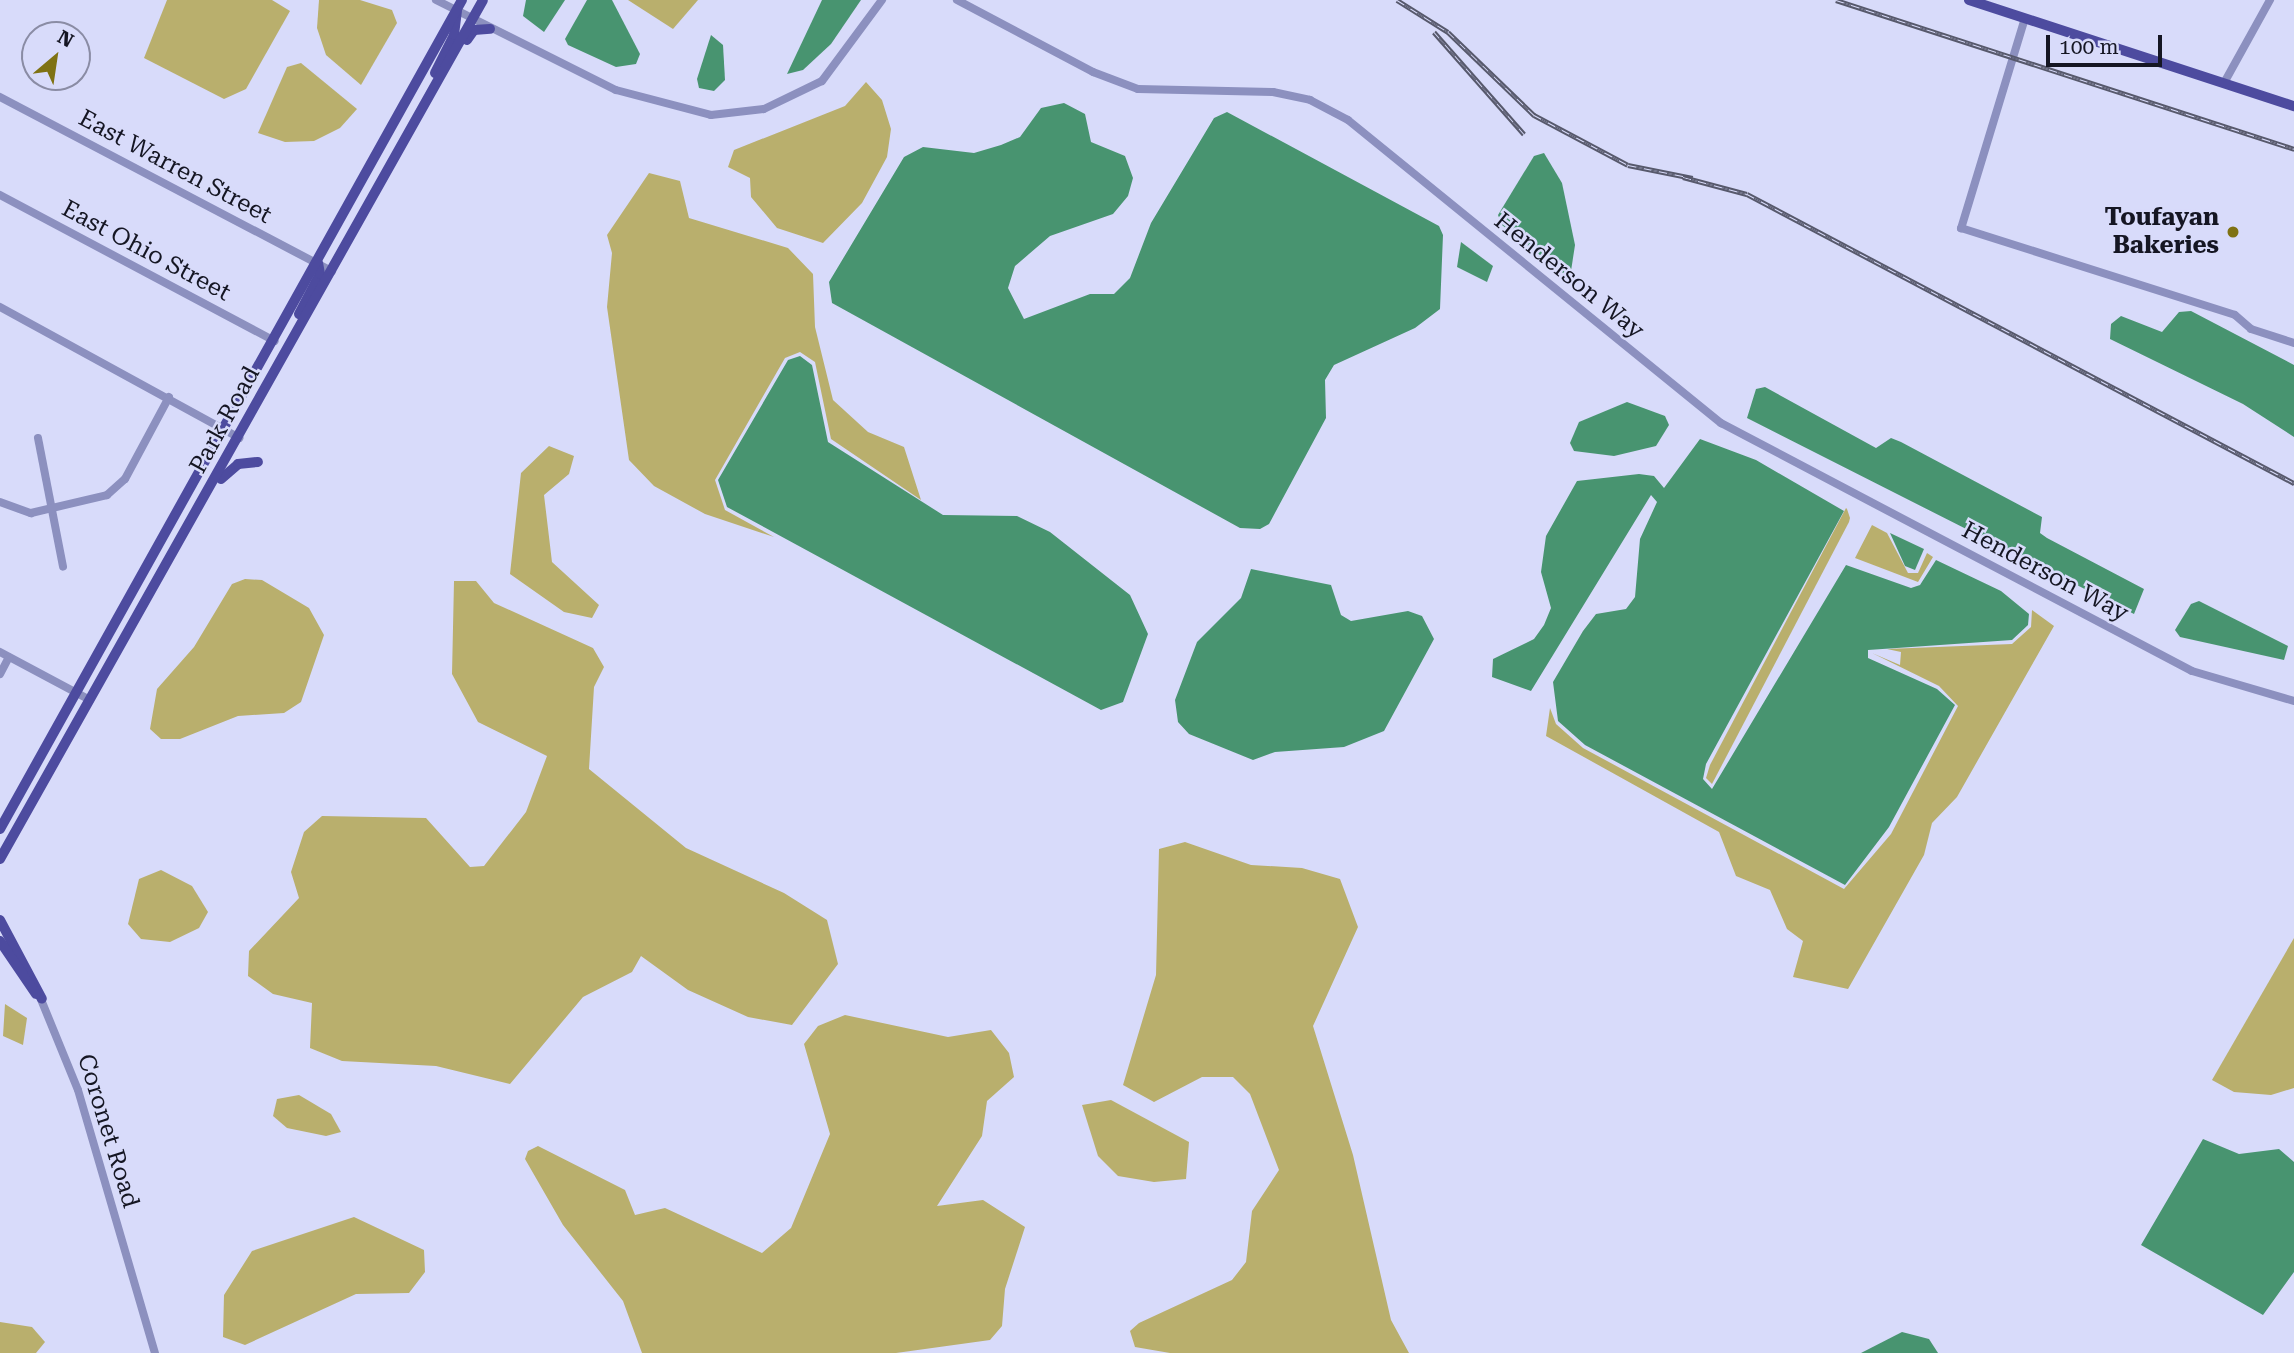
<!DOCTYPE html>
<style>
body{margin:0}
#map{position:relative;width:2294px;height:1353px;overflow:hidden;background:#d8dbfa;font-family:"Roboto Serif",serif}
div>[style]{position:absolute}
.green>*{inset:0;background:#b9af6d}
.water>*{inset:0;background:#489470}
.minor>*{height:8px;margin:-4px;padding:0 4px;transform-origin:4px;border-radius:4px;background:#8c90bf}
.major>*{height:10px;margin:-5px;padding:0 5px;transform-origin:5px;border-radius:5px;background:#4d4b9f}
.rail>*{height:5px;margin-top:-2.5px;transform-origin:0;background:repeating-linear-gradient(90deg,#d8dbfa 0 8px,#57596c 0 16px);box-sizing:border-box;border-block:2px solid #57596c}
.dots>*{width:19px;height:19px;translate:-50% -50%;box-sizing:border-box;border:4px solid #d8dbfa;border-radius:50%}
span{translate:-50% -50%;white-space:nowrap;text-align:center;line-height:1.15;-webkit-text-stroke:5px #d8dbfa;paint-order:stroke}
.street-label{font-size:24px;color:#151623}
.poi-label{font-size:24px;color:#151623;font-weight:700}
.right{translate:-100% -50%;text-align:right}
.north{position:absolute;left:21px;top:21px;width:70px;height:70px;box-sizing:border-box;background:#d8dbfa;border:2px solid #8a8ca4;border-radius:50%;rotate:29deg;font-size:19px;font-weight:700;line-height:28px;text-align:center;color:#151623}
.north::after{content:'';display:block;margin:auto;width:24px;height:32px;background:#7f7213;clip-path:polygon(50% 0,100% 100%,50% 72%,0 100%)}
.scale{position:absolute;left:2046px;top:35px;width:116px;height:32px;box-sizing:border-box;border:4px solid #151623;border-top:0;padding-left:9px;font-size:21px;line-height:24px;white-space:nowrap;color:#151623;-webkit-text-stroke:5px #d8dbfa;paint-order:stroke}
</style>
<div id="map">
<div class="green">
<i style="clip-path:polygon(167px 0,272px 0,290px 11px,246px 89px,224px 99px,144px 58px)"></i>
<i style="clip-path:polygon(319px 0,360px 0,392px 10px,397px 23px,361px 85px,326px 55px,317px 28px)"></i>
<i style="clip-path:polygon(628px 0,698px 0,673px 29px)"></i>
<i style="clip-path:polygon(301px 63px,357px 109px,340px 128px,314px 141px,285px 142px,258px 133px,287px 67px)"></i>
<i style="clip-path:polygon(866px 82px,882px 100px,891px 129px,887px 157px,862px 203px,823px 243px,777px 228px,751px 197px,750px 178px,728px 167px,734px 150px,845px 106px)"></i>
<i style="clip-path:polygon(649px 173px,680px 181px,689px 218px,788px 248px,813px 274px,815px 327px,833px 400px,868px 432px,904px 447px,921px 500px,831px 439px,815px 362px,800px 352px,785px 358px,715px 480px,725px 510px,774px 537px,705px 514px,654px 486px,629px 460px,607px 307px,612px 253px,607px 235px)"></i>
<i style="clip-path:polygon(549px 446px,574px 456px,569px 474px,544px 495px,552px 562px,599px 605px,592px 618px,564px 612px,510px 574px,521px 473px)"></i>
<i style="clip-path:polygon(1846px 508px,1847px 509px,1850px 518px,1849px 522px,1712px 784px,1706px 778px,1710px 765px)"></i>
<i style="clip-path:polygon(1872px 525px,1887px 533px,1908px 573px,1918px 573px,1927px 553px,1933px 557px,1918px 582px,1855px 558px)"></i>
<i style="clip-path:polygon(245px 579px,262px 580px,309px 608px,324px 635px,301px 702px,284px 713px,238px 716px,180px 739px,161px 739px,150px 729px,157px 689px,194px 647px,232px 584px)"></i>
<i style="clip-path:polygon(454px 581px,476px 581px,494px 603px,593px 648px,604px 667px,594px 687px,589px 769px,686px 848px,784px 893px,827px 920px,838px 964px,792px 1025px,748px 1017px,688px 990px,641px 956px,632px 972px,583px 997px,510px 1084px,436px 1066px,342px 1061px,310px 1048px,312px 1003px,273px 994px,248px 976px,249px 951px,299px 898px,291px 872px,304px 832px,322px 816px,426px 818px,470px 867px,484px 866px,526px 812px,547px 756px,478px 722px,452px 674px)"></i>
<i style="clip-path:polygon(2032px 610px,2054px 626px,1957px 797px,1932px 823px,1924px 855px,1848px 989px,1793px 977px,1803px 941px,1787px 929px,1770px 890px,1736px 876px,1719px 832px,1546px 736px,1550px 708px,1556px 724px,1583px 748px,1844px 889px,1891px 834px,1958px 706px,1939px 686px,1872px 653px,1900px 665px,1901px 652px,1887px 649px,2012px 644px,2031px 627px)"></i>
<i style="clip-path:polygon(1185px 842px,1251px 865px,1302px 868px,1340px 879px,1358px 927px,1313px 1026px,1353px 1155px,1391px 1320px,1409px 1353px,1170px 1353px,1135px 1347px,1130px 1331px,1139px 1323px,1232px 1280px,1246px 1262px,1252px 1211px,1279px 1170px,1250px 1094px,1233px 1077px,1202px 1077px,1154px 1102px,1123px 1085px,1156px 975px,1159px 849px)"></i>
<i style="clip-path:polygon(161px 870px,192px 886px,208px 912px,199px 928px,170px 942px,141px 939px,128px 924px,139px 879px)"></i>
<i style="clip-path:polygon(2294px 938px,2294px 1088px,2271px 1095px,2234px 1092px,2212px 1080px)"></i>
<i style="clip-path:polygon(5px 1004px,27px 1018px,23px 1045px,3px 1036px)"></i>
<i style="clip-path:polygon(845px 1015px,948px 1037px,991px 1030px,1009px 1053px,1014px 1077px,987px 1101px,982px 1136px,937px 1206px,983px 1200px,1025px 1227px,1005px 1289px,1002px 1326px,990px 1340px,896px 1353px,642px 1353px,623px 1301px,563px 1225px,525px 1159px,528px 1151px,538px 1146px,625px 1190px,635px 1215px,665px 1208px,762px 1253px,791px 1228px,830px 1134px,804px 1044px,818px 1026px)"></i>
<i style="clip-path:polygon(299px 1095px,331px 1114px,341px 1132px,326px 1136px,287px 1128px,273px 1116px,277px 1099px)"></i>
<i style="clip-path:polygon(1111px 1100px,1189px 1142px,1186px 1179px,1154px 1182px,1118px 1176px,1098px 1156px,1082px 1105px)"></i>
<i style="clip-path:polygon(354px 1217px,424px 1250px,425px 1272px,409px 1293px,356px 1294px,245px 1345px,223px 1337px,224px 1295px,252px 1251px)"></i>
<i style="clip-path:polygon(0 1322px,32px 1327px,45px 1342px,36px 1353px,0 1353px)"></i>
</div>
<div class="water">
<i style="clip-path:polygon(526px 0,565px 0,544px 32px,523px 16px)"></i>
<i style="clip-path:polygon(587px 0,612px 0,640px 54px,636px 64px,616px 67px,568px 45px,565px 39px)"></i>
<i style="clip-path:polygon(822px 0,861px 0,831px 44px,803px 70px,787px 74px)"></i>
<i style="clip-path:polygon(711px 35px,723px 45px,725px 80px,714px 91px,699px 88px,697px 79px)"></i>
<i style="clip-path:polygon(1064px 103px,1085px 114px,1091px 142px,1125px 156px,1133px 178px,1128px 196px,1113px 214px,1050px 236px,1015px 266px,1008px 288px,1024px 319px,1090px 294px,1114px 294px,1130px 278px,1151px 223px,1214px 118px,1227px 112px,1439px 226px,1443px 235px,1440px 309px,1415px 328px,1334px 365px,1325px 380px,1326px 418px,1269px 524px,1260px 529px,1240px 528px,832px 303px,829px 282px,904px 157px,923px 147px,974px 153px,1001px 145px,1020px 137px,1041px 108px)"></i>
<i style="clip-path:polygon(1544px 153px,1562px 183px,1575px 245px,1571px 271px,1564px 274px,1502px 225px,1498px 215px,1534px 156px)"></i>
<i style="clip-path:polygon(1461px 242px,1493px 266px,1487px 282px,1457px 267px)"></i>
<i style="clip-path:polygon(2191px 311px,2294px 365px,2294px 437px,2243px 404px,2110px 339px,2111px 324px,2121px 316px,2162px 332px,2179px 312px)"></i>
<i style="clip-path:polygon(800px 356px,812px 365px,828px 442px,943px 515px,1017px 516px,1050px 532px,1130px 595px,1148px 634px,1123px 702px,1101px 710px,727px 507px,718px 480px,788px 360px)"></i>
<i style="clip-path:polygon(1765px 387px,1876px 448px,1891px 438px,1901px 442px,2042px 517px,2040px 533px,2047px 538px,2144px 589px,2134px 614px,1747px 418px,1756px 389px)"></i>
<i style="clip-path:polygon(1627px 402px,1665px 416px,1669px 425px,1656px 446px,1614px 456px,1574px 451px,1570px 443px,1579px 422px)"></i>
<i style="clip-path:polygon(1700px 439px,1756px 460px,1844px 511px,1706px 764px,1703px 779px,1712px 789px,1846px 565px,1911px 588px,1920px 585px,1936px 560px,2001px 591px,2029px 614px,2028px 625px,2012px 640px,1868px 650px,1868px 658px,1937px 689px,1955px 705px,1889px 827px,1845px 885px,1585px 745px,1558px 721px,1553px 682px,1583px 631px,1596px 614px,1626px 609px,1635px 597px,1640px 539px,1657px 502px,1651px 495px,1531px 691px,1492px 677px,1493px 659px,1534px 639px,1544px 625px,1551px 608px,1541px 572px,1546px 536px,1577px 481px,1639px 474px,1654px 476px,1664px 488px)"></i>
<i style="clip-path:polygon(1890px 533px,1924px 549px,1915px 570px,1905px 566px)"></i>
<i style="clip-path:polygon(1251px 569px,1331px 585px,1341px 615px,1351px 621px,1408px 611px,1422px 616px,1434px 639px,1384px 731px,1344px 747px,1275px 752px,1253px 760px,1189px 734px,1178px 722px,1175px 700px,1197px 642px,1241px 598px)"></i>
<i style="clip-path:polygon(2199px 601px,2288px 646px,2284px 660px,2180px 637px,2175px 630px,2191px 604px)"></i>
<i style="clip-path:polygon(2203px 1139px,2239px 1154px,2279px 1149px,2294px 1162px,2294px 1272px,2263px 1315px,2141px 1245px)"></i>
<i style="clip-path:polygon(1902px 1332px,1929px 1339px,1938px 1353px,1861px 1353px)"></i>
</div>
<div class="minor">
<i style="left:436px;top:0;width:201px;rotate:26.6deg"></i>
<i style="left:616px;top:90px;width:98px;rotate:14.7deg"></i>
<i style="left:711px;top:115px;width:53px;rotate:-6.5deg"></i>
<i style="left:764px;top:109px;width:64px;rotate:-25.8deg"></i>
<i style="left:822px;top:81px;width:101px;rotate:-53.5deg"></i>
<i style="left:957px;top:0;width:154px;rotate:27.9deg"></i>
<i style="left:1093px;top:72px;width:48px;rotate:20.7deg"></i>
<i style="left:1138px;top:89px;width:135px;rotate:1.3deg"></i>
<i style="left:1273px;top:92px;width:38px;rotate:12deg"></i>
<i style="left:1310px;top:100px;width:43px;rotate:27.8deg"></i>
<i style="left:1348px;top:120px;width:481px;rotate:39.1deg"></i>
<i style="left:1721px;top:423px;width:532px;rotate:27.77deg"></i>
<i style="left:2192px;top:671px;width:106px;rotate:16.4deg"></i>
<i style="left:2025px;top:18px;width:220px;rotate:106.9deg"></i>
<i style="left:1961px;top:228px;width:287px;rotate:17.6deg"></i>
<i style="left:2235px;top:315px;width:21px;rotate:41deg"></i>
<i style="left:2251px;top:329px;width:45px;rotate:18deg"></i>
<i style="left:2224px;top:83px;width:95px;rotate:-61deg"></i>
<i style="left:0;top:97px;width:375px;rotate:27.7deg"></i>
<i style="left:0;top:195px;width:311px;rotate:28deg"></i>
<i style="left:0;top:307px;width:273px;rotate:28.7deg"></i>
<i style="left:38px;top:438px;width:131px;rotate:79deg"></i>
<i style="left:0;top:502px;width:33px;rotate:20deg"></i>
<i style="left:31px;top:513px;width:78px;rotate:-13.3deg"></i>
<i style="left:107px;top:495px;width:24px;rotate:-42deg"></i>
<i style="left:125px;top:479px;width:93px;rotate:-61.8deg"></i>
<i style="left:0;top:652px;width:102px;rotate:28.1deg"></i>
<i style="left:0;top:674px;width:19px;rotate:-62deg"></i>
<i style="left:40px;top:997px;width:100px;rotate:67.8deg"></i>
<i style="left:78px;top:1090px;width:274px;rotate:73.7deg"></i>
</div>
<div class="major">
<i style="left:1969px;top:0;width:342px;rotate:18.1deg"></i>
<i style="left:467px;top:40px;width:12px;rotate:-55deg"></i>
<i style="left:474px;top:30px;width:16px;rotate:-4deg"></i>
<i style="left:435px;top:73px;width:42px;rotate:-63.4deg"></i>
<i style="left:454px;top:35px;width:24px;rotate:-83deg"></i>
<i style="left:299px;top:314px;width:45px;rotate:-62.3deg"></i>
<i style="left:320px;top:274px;width:11px;rotate:-100deg"></i>
<i style="left:221px;top:479px;width:23px;rotate:-41deg"></i>
<i style="left:238px;top:464px;width:20px;rotate:-6deg"></i>
<i style="left:0;top:829px;width:949px;rotate:-60.87deg"></i>
<i style="left:0;top:859px;width:985px;rotate:-60.65deg"></i>
<i style="left:0;top:920px;width:89px;rotate:62deg"></i>
<i style="left:0;top:941px;width:64px;rotate:55.8deg"></i>
</div>
<div class="rail">
<i style="left:1397px;top:0;width:60px;rotate:32.1deg"></i>
<i style="left:1448px;top:32px;width:120px;rotate:44deg"></i>
<i style="left:1534px;top:115px;width:106px;rotate:28deg"></i>
<i style="left:1628px;top:165px;width:66px;rotate:11.3deg"></i>
<i style="left:1836px;top:0;width:482px;rotate:18deg"></i>
<i style="left:1434px;top:32px;width:136px;rotate:48.6deg"></i>
<i style="left:1683px;top:177px;width:66px;rotate:14.9deg"></i>
<i style="left:1747px;top:194px;width:619px;rotate:27.85deg"></i>
</div>
<div class="dots">
<i style="left:2233px;top:232px;background:#7f7213"></i>
</div>
<div class="street-label">
<span style="left:175px;top:167px;rotate:28deg">East Warren Street</span>
<span style="left:146px;top:251px;rotate:28deg">East Ohio Street</span>
<span style="left:1569px;top:276px;rotate:39deg">Henderson Way</span>
<span style="left:225px;top:420px;rotate:-61deg">Park Road</span>
<span style="left:2045px;top:572px;rotate:28deg">Henderson Way</span>
<span style="left:108px;top:1131px;rotate:73deg">Coronet Road</span>
</div>
<div class="poi-label">
<span class="right" style="left:2219px;top:232px">Toufayan<br>Bakeries</span>
</div>
<div class="north">N</div>
<div class="scale">100 m</div>
</div>
